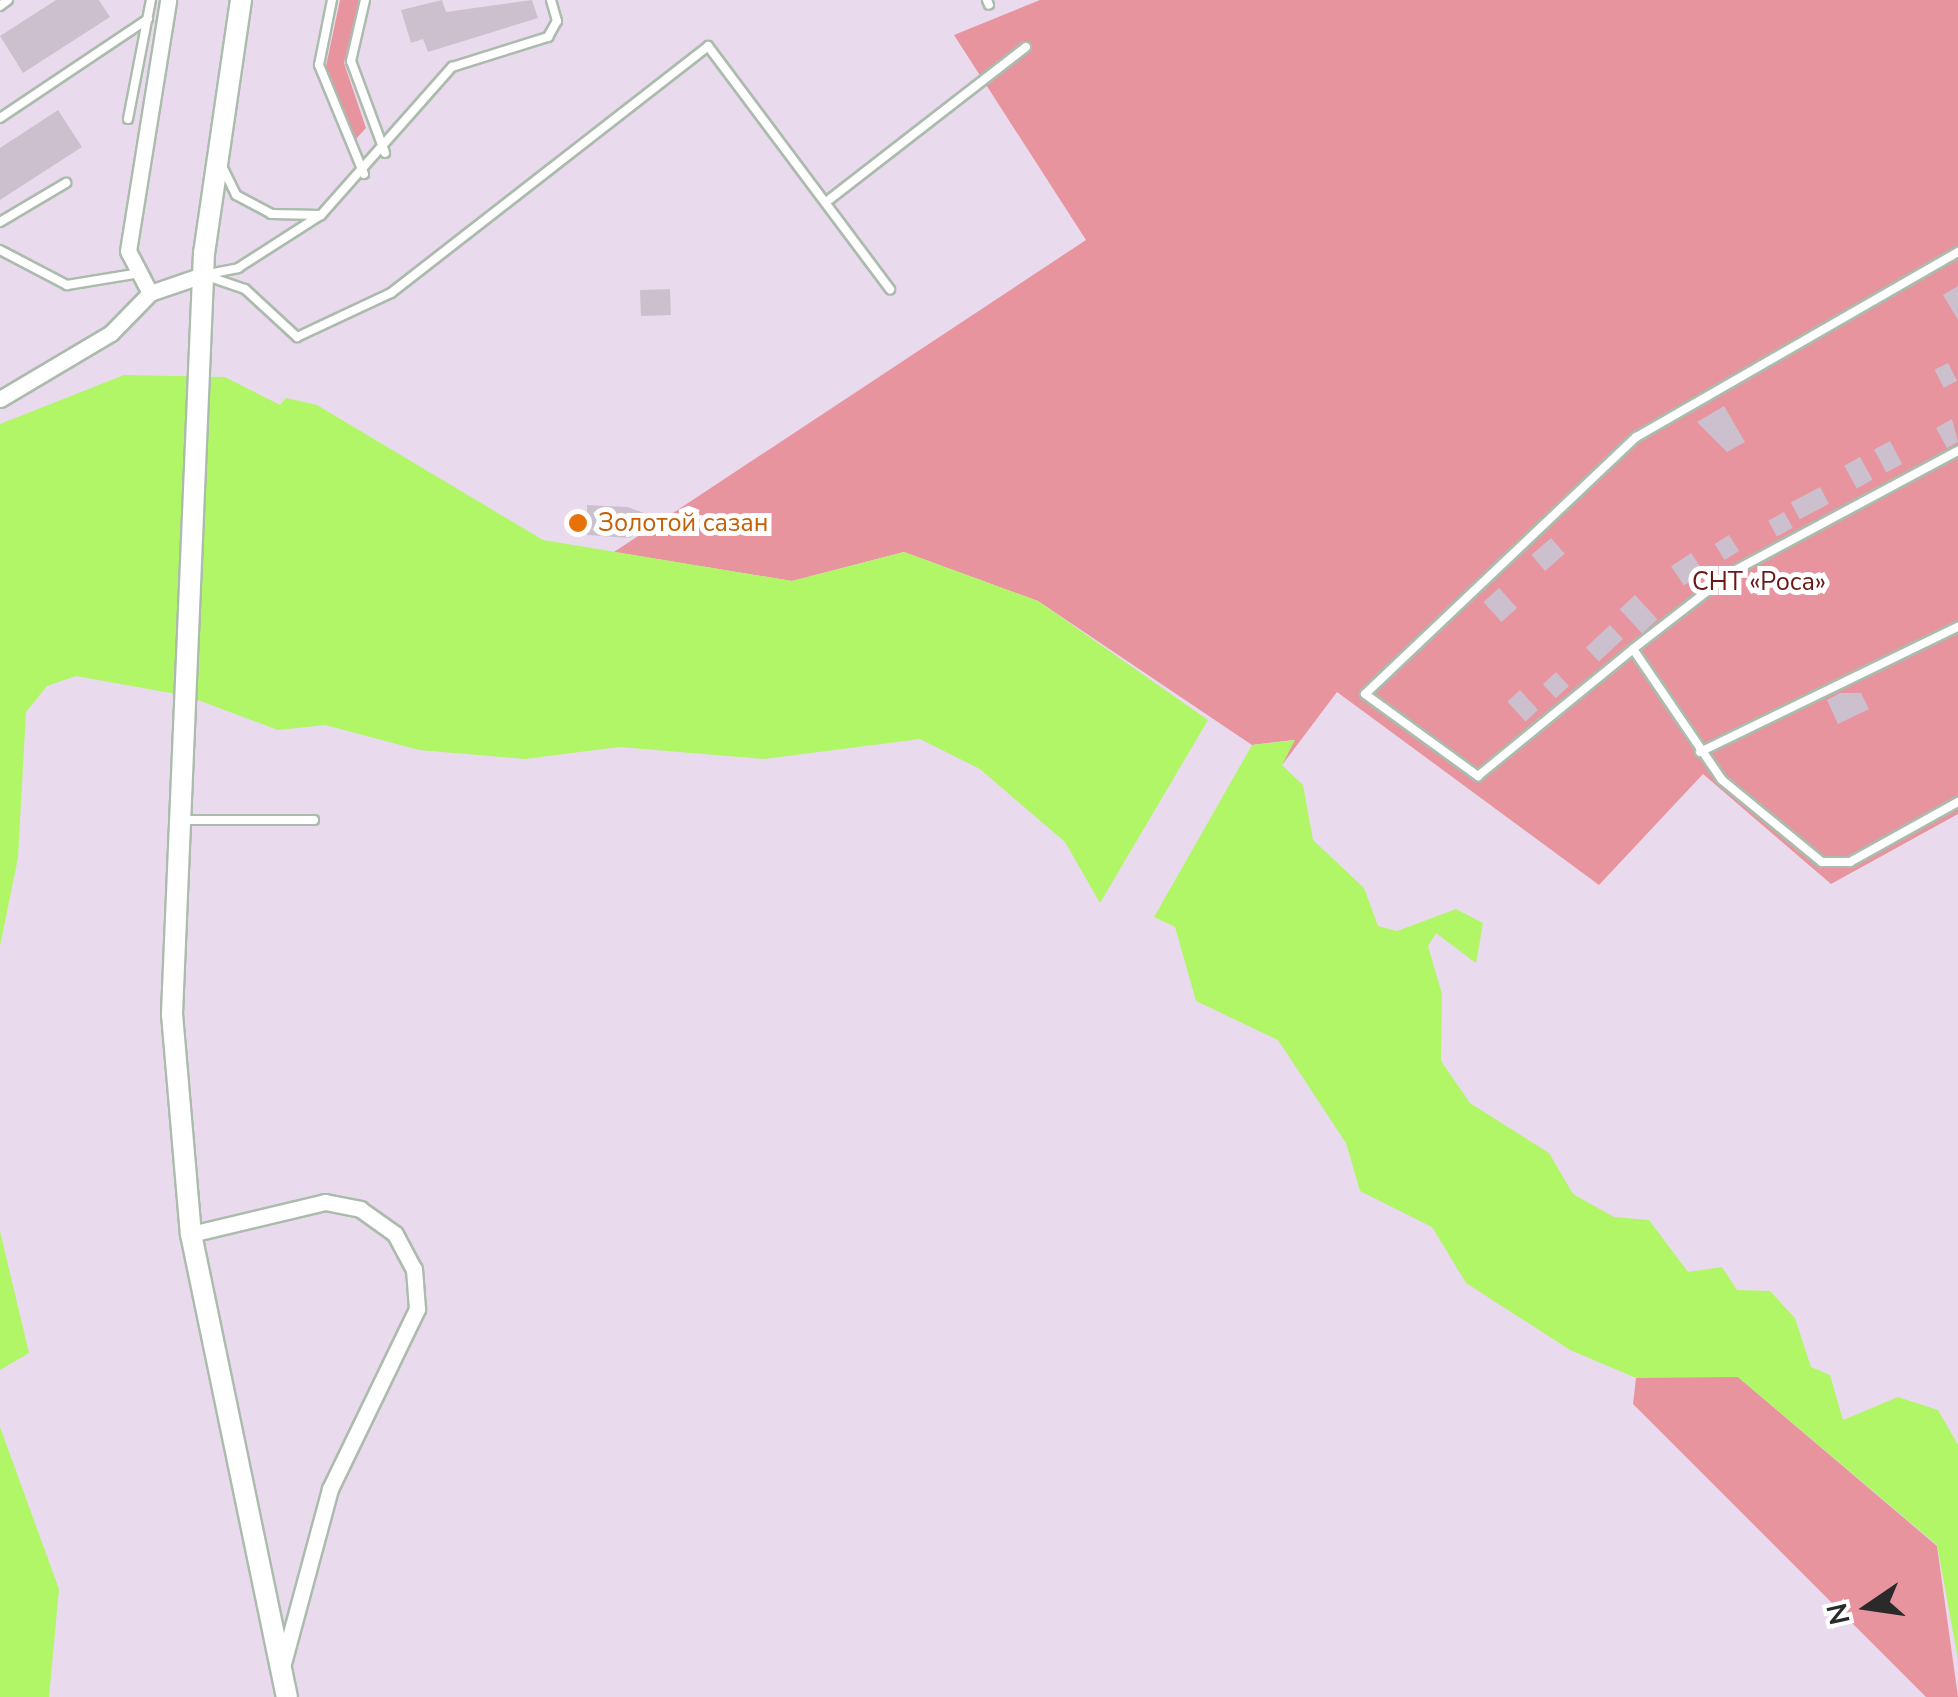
<!DOCTYPE html>
<meta charset="utf-8">
<style>
body{margin:0}
#map{position:relative;width:1958px;height:1697px;overflow:hidden;background:#e9dbed;font-family:"Nunito Sans",sans-serif}
div>[style]{position:absolute}
.green>*{inset:0;background:#e7949e}
.water>*{inset:0;background:#b1f667}
.building>*{inset:0;background:#cdc0ce;transform-origin:0 0}
.roads{filter:drop-shadow(2px 0 #abbbac) drop-shadow(-2px 0 #abbbac) drop-shadow(0 2px #abbbac) drop-shadow(0 -2px #abbbac)}
.lane>*{height:8px;margin:-4px;padding:0 4px;transform-origin:4px;border-radius:4px;background:#fff}
.street>*{height:15px;margin:-7.5px;padding:0 7.5px;transform-origin:7.5px;border-radius:7.5px;background:#fff}
.secondary>*{height:20px;margin:-10px;padding:0 10px;transform-origin:10px;border-radius:10px;background:#fff}
.dots>*{width:28px;height:28px;translate:-50% -50%;box-sizing:border-box;border:5px solid #fff;border-radius:50%}
span{translate:-50% -50%;white-space:nowrap;text-align:center;line-height:1.15;-webkit-text-stroke:10px #fff;paint-order:stroke}
.food-label{font-size:25px;color:#c56008}
.left{translate:0 -50%;text-align:left}
.park-label{font-size:25px;color:#6b1616}
.north{position:absolute;left:1818px;top:1557px;width:100px;height:100px;-webkit-text-stroke:8px #fff;paint-order:stroke;rotate:257deg;font-size:28px;font-weight:700;line-height:40px;text-align:center;color:#2a2a2a}
.north::after{content:'';display:block;margin:auto;width:35px;height:45px;background:#2a2a2a;clip-path:polygon(50% 0,100% 100%,50% 72%,0 100%)}
</style>
<div id="map">
<div class="green">
<i style="clip-path:polygon(340px 0,359px 0,344px 63px,366px 128px,355px 140px,325px 71px)"></i>
<i style="clip-path:polygon(1040px 0,1958px 0,1958px 814px,1831px 884px,1703px 774px,1599px 885px,1337px 692px,1282px 765px,1294px 740px,1252px 745px,1038px 601px,904px 552px,792px 581px,614px 552px,1086px 240px,954px 35px)"></i>
<i style="clip-path:polygon(1685px 1372px,1738px 1377px,1937px 1546px,1958px 1697px,1926px 1697px,1633px 1404px,1636px 1378px)"></i>
</div>
<div class="water">
<i style="clip-path:polygon(124px 375px,225px 377px,280px 405px,286px 398px,317px 405px,543px 540px,792px 581px,904px 552px,1038px 601px,1208px 720px,1100px 903px,1065px 842px,980px 769px,920px 739px,764px 759px,619px 747px,525px 759px,419px 750px,325px 725px,278px 730px,187px 696px,76px 676px,47px 686px,26px 712px,18px 858px,0 946px,0 424px)"></i>
<i style="clip-path:polygon(1295px 740px,1282px 765px,1303px 785px,1313px 840px,1364px 888px,1378px 926px,1397px 931px,1456px 909px,1483px 923px,1476px 963px,1436px 933px,1428px 946px,1442px 994px,1441px 1061px,1470px 1103px,1549px 1153px,1573px 1194px,1614px 1217px,1649px 1220px,1688px 1272px,1722px 1267px,1737px 1290px,1770px 1291px,1795px 1318px,1811px 1367px,1830px 1375px,1843px 1420px,1898px 1397px,1938px 1410px,1958px 1445px,1958px 1659px,1937px 1545px,1738px 1377px,1636px 1378px,1570px 1350px,1466px 1283px,1432px 1227px,1360px 1191px,1346px 1143px,1278px 1040px,1196px 1001px,1175px 927px,1154px 917px,1252px 745px)"></i>
<i style="clip-path:polygon(0 1231px,29px 1353px,0 1370px)"></i>
<i style="clip-path:polygon(0 1427px,59px 1589px,49px 1697px,0 1697px)"></i>
</div>
<div class="building">
<i style="clip-path:polygon(56px 0,99px 0,110px 17px,23px 73px,0 36px)"></i>
<i style="clip-path:polygon(442px 0,446px 12px,532px 0,538px 18px,428px 52px,423px 39px,411px 43px,401px 10px)"></i>
<i style="clip-path:polygon(58px 110px,82px 147px,0 200px,0 148px)"></i>
<i style="clip-path:polygon(1958px 286px,1958px 320px,1943px 295px)"></i>
<i style="left:670px;top:289px;width:26px;height:30px;rotate:88deg"></i>
<i style="left:1948px;top:363px;width:20px;height:15px;rotate:63deg"></i>
<i style="clip-path:polygon(1724px 406px,1745px 442px,1727px 452px,1697px 422px)"></i>
<i style="clip-path:polygon(1952px 419px,1958px 442px,1947px 448px,1936px 428px)"></i>
<i style="left:1890px;top:441px;width:26px;height:18px;rotate:62deg"></i>
<i style="left:1860px;top:457px;width:26px;height:18px;rotate:61deg"></i>
<i style="left:1820px;top:487px;width:19px;height:33px;rotate:62deg"></i>
<i style="clip-path:polygon(587px 505px,627px 507px,659px 518px,629px 538px,587px 535px)"></i>
<i style="left:1784px;top:512px;width:18px;height:18px;rotate:61deg"></i>
<i style="left:1729px;top:535px;width:19px;height:17px;rotate:58deg"></i>
<i style="left:1551px;top:538px;width:21px;height:26px;rotate:49deg"></i>
<i style="left:1691px;top:553px;width:23px;height:24px;rotate:56deg"></i>
<i style="left:1499px;top:588px;width:27px;height:21px;rotate:48deg"></i>
<i style="left:1635px;top:595px;width:33px;height:21px;rotate:47deg"></i>
<i style="left:1610px;top:625px;width:19px;height:33px;rotate:47deg"></i>
<i style="left:1556px;top:672px;width:19px;height:18px;rotate:47deg"></i>
<i style="left:1520px;top:690px;width:27px;height:17px;rotate:48deg"></i>
<i style="clip-path:polygon(1840px 693px,1861px 693px,1869px 709px,1838px 724px,1827px 700px)"></i>
</div>
<div class="roads">
<div class="lane">
<i style="left:332px;top:0;width:66px;rotate:101.3deg"></i>
<i style="left:319px;top:65px;width:118px;rotate:67.6deg"></i>
<i style="left:365px;top:0;width:63px;rotate:102.9deg"></i>
<i style="left:351px;top:61px;width:98px;rotate:69.7deg"></i>
<i style="left:987px;top:0;width:5px;rotate:68deg"></i>
<i style="left:0;top:6px;width:10px;rotate:-37deg"></i>
<i style="left:0;top:118px;width:178px;rotate:-33.8deg"></i>
<i style="left:128px;top:119px;width:121px;rotate:-79.1deg"></i>
<i style="left:223px;top:168px;width:30px;rotate:64deg"></i>
<i style="left:236px;top:195px;width:40px;rotate:28deg"></i>
<i style="left:271px;top:214px;width:50px;rotate:1.1deg"></i>
<i style="left:830px;top:199px;width:248px;rotate:-37.8deg"></i>
<i style="left:0;top:222px;width:77px;rotate:-30.6deg"></i>
<i style="left:0;top:250px;width:76px;rotate:27.6deg"></i>
<i style="left:67px;top:285px;width:68px;rotate:-9.3deg"></i>
<i style="left:1958px;top:252px;width:371px;rotate:150.1deg"></i>
<i style="left:1636px;top:437px;width:373px;rotate:136.5deg"></i>
<i style="left:1365px;top:694px;width:140px;rotate:36deg"></i>
<i style="left:1478px;top:776px;width:200px;rotate:-39.3deg"></i>
<i style="left:1633px;top:649px;width:158px;rotate:55.8deg"></i>
<i style="left:1722px;top:780px;width:129px;rotate:39.4deg"></i>
<i style="left:1822px;top:862px;width:28px"></i>
<i style="left:1850px;top:862px;width:124px;rotate:-29.1deg"></i>
<i style="left:208px;top:274px;width:31px;rotate:-11deg"></i>
<i style="left:238px;top:268px;width:98px;rotate:-32.6deg"></i>
<i style="left:321px;top:215px;width:198px;rotate:-48.5deg"></i>
<i style="left:452px;top:67px;width:101px;rotate:-17.4deg"></i>
<i style="left:548px;top:37px;width:18px;rotate:-61deg"></i>
<i style="left:557px;top:21px;width:22px;rotate:-106deg"></i>
<i style="left:204px;top:275px;width:43px;rotate:18.9deg"></i>
<i style="left:245px;top:289px;width:71px;rotate:42.7deg"></i>
<i style="left:297px;top:337px;width:104px;rotate:-25.1deg"></i>
<i style="left:391px;top:293px;width:402px;rotate:-37.9deg"></i>
<i style="left:708px;top:46px;width:304px;rotate:53.2deg"></i>
<i style="left:1633px;top:649px;width:125px;rotate:-37.9deg"></i>
<i style="left:1732px;top:572px;width:256px;rotate:-28.2deg"></i>
<i style="left:1700px;top:752px;width:287px;rotate:-25.9deg"></i>
<i style="left:184px;top:820px;width:130px"></i>
</div>
<div class="street">
<i style="left:150px;top:293px;width:47px;rotate:-117.6deg"></i>
<i style="left:128px;top:251px;width:254px;rotate:-80.9deg"></i>
<i style="left:0;top:399px;width:129px;rotate:-30.7deg"></i>
<i style="left:111px;top:333px;width:56px;rotate:-45.7deg"></i>
<i style="left:150px;top:293px;width:56px;rotate:-18.8deg"></i>
<i style="left:191px;top:1234px;width:138px;rotate:-13.4deg"></i>
<i style="left:325px;top:1202px;width:36px;rotate:11deg"></i>
<i style="left:360px;top:1209px;width:43px;rotate:35.5deg"></i>
<i style="left:395px;top:1234px;width:40px;rotate:62deg"></i>
<i style="left:414px;top:1269px;width:40px;rotate:85.7deg"></i>
<i style="left:417px;top:1309px;width:200px;rotate:115.8deg"></i>
<i style="left:330px;top:1489px;width:180px;rotate:105.1deg"></i>
</div>
<div class="secondary">
<i style="left:241px;top:0;width:256px;rotate:98.3deg"></i>
<i style="left:204px;top:253px;width:762px;rotate:92.41deg"></i>
<i style="left:172px;top:1014px;width:221px;rotate:85.1deg"></i>
<i style="left:191px;top:1234px;width:473px;rotate:78.3deg"></i>
</div>
</div>
<div class="dots">
<i style="left:578px;top:523px;background:#e8710a"></i>
</div>
<div class="food-label">
<span class="left" style="left:598px;top:523px">Золотой сазан</span>
</div>
<div class="park-label">
<span style="left:1759px;top:582px">СНТ «Роса»</span>
</div>
<div class="north">N</div>
</div>
